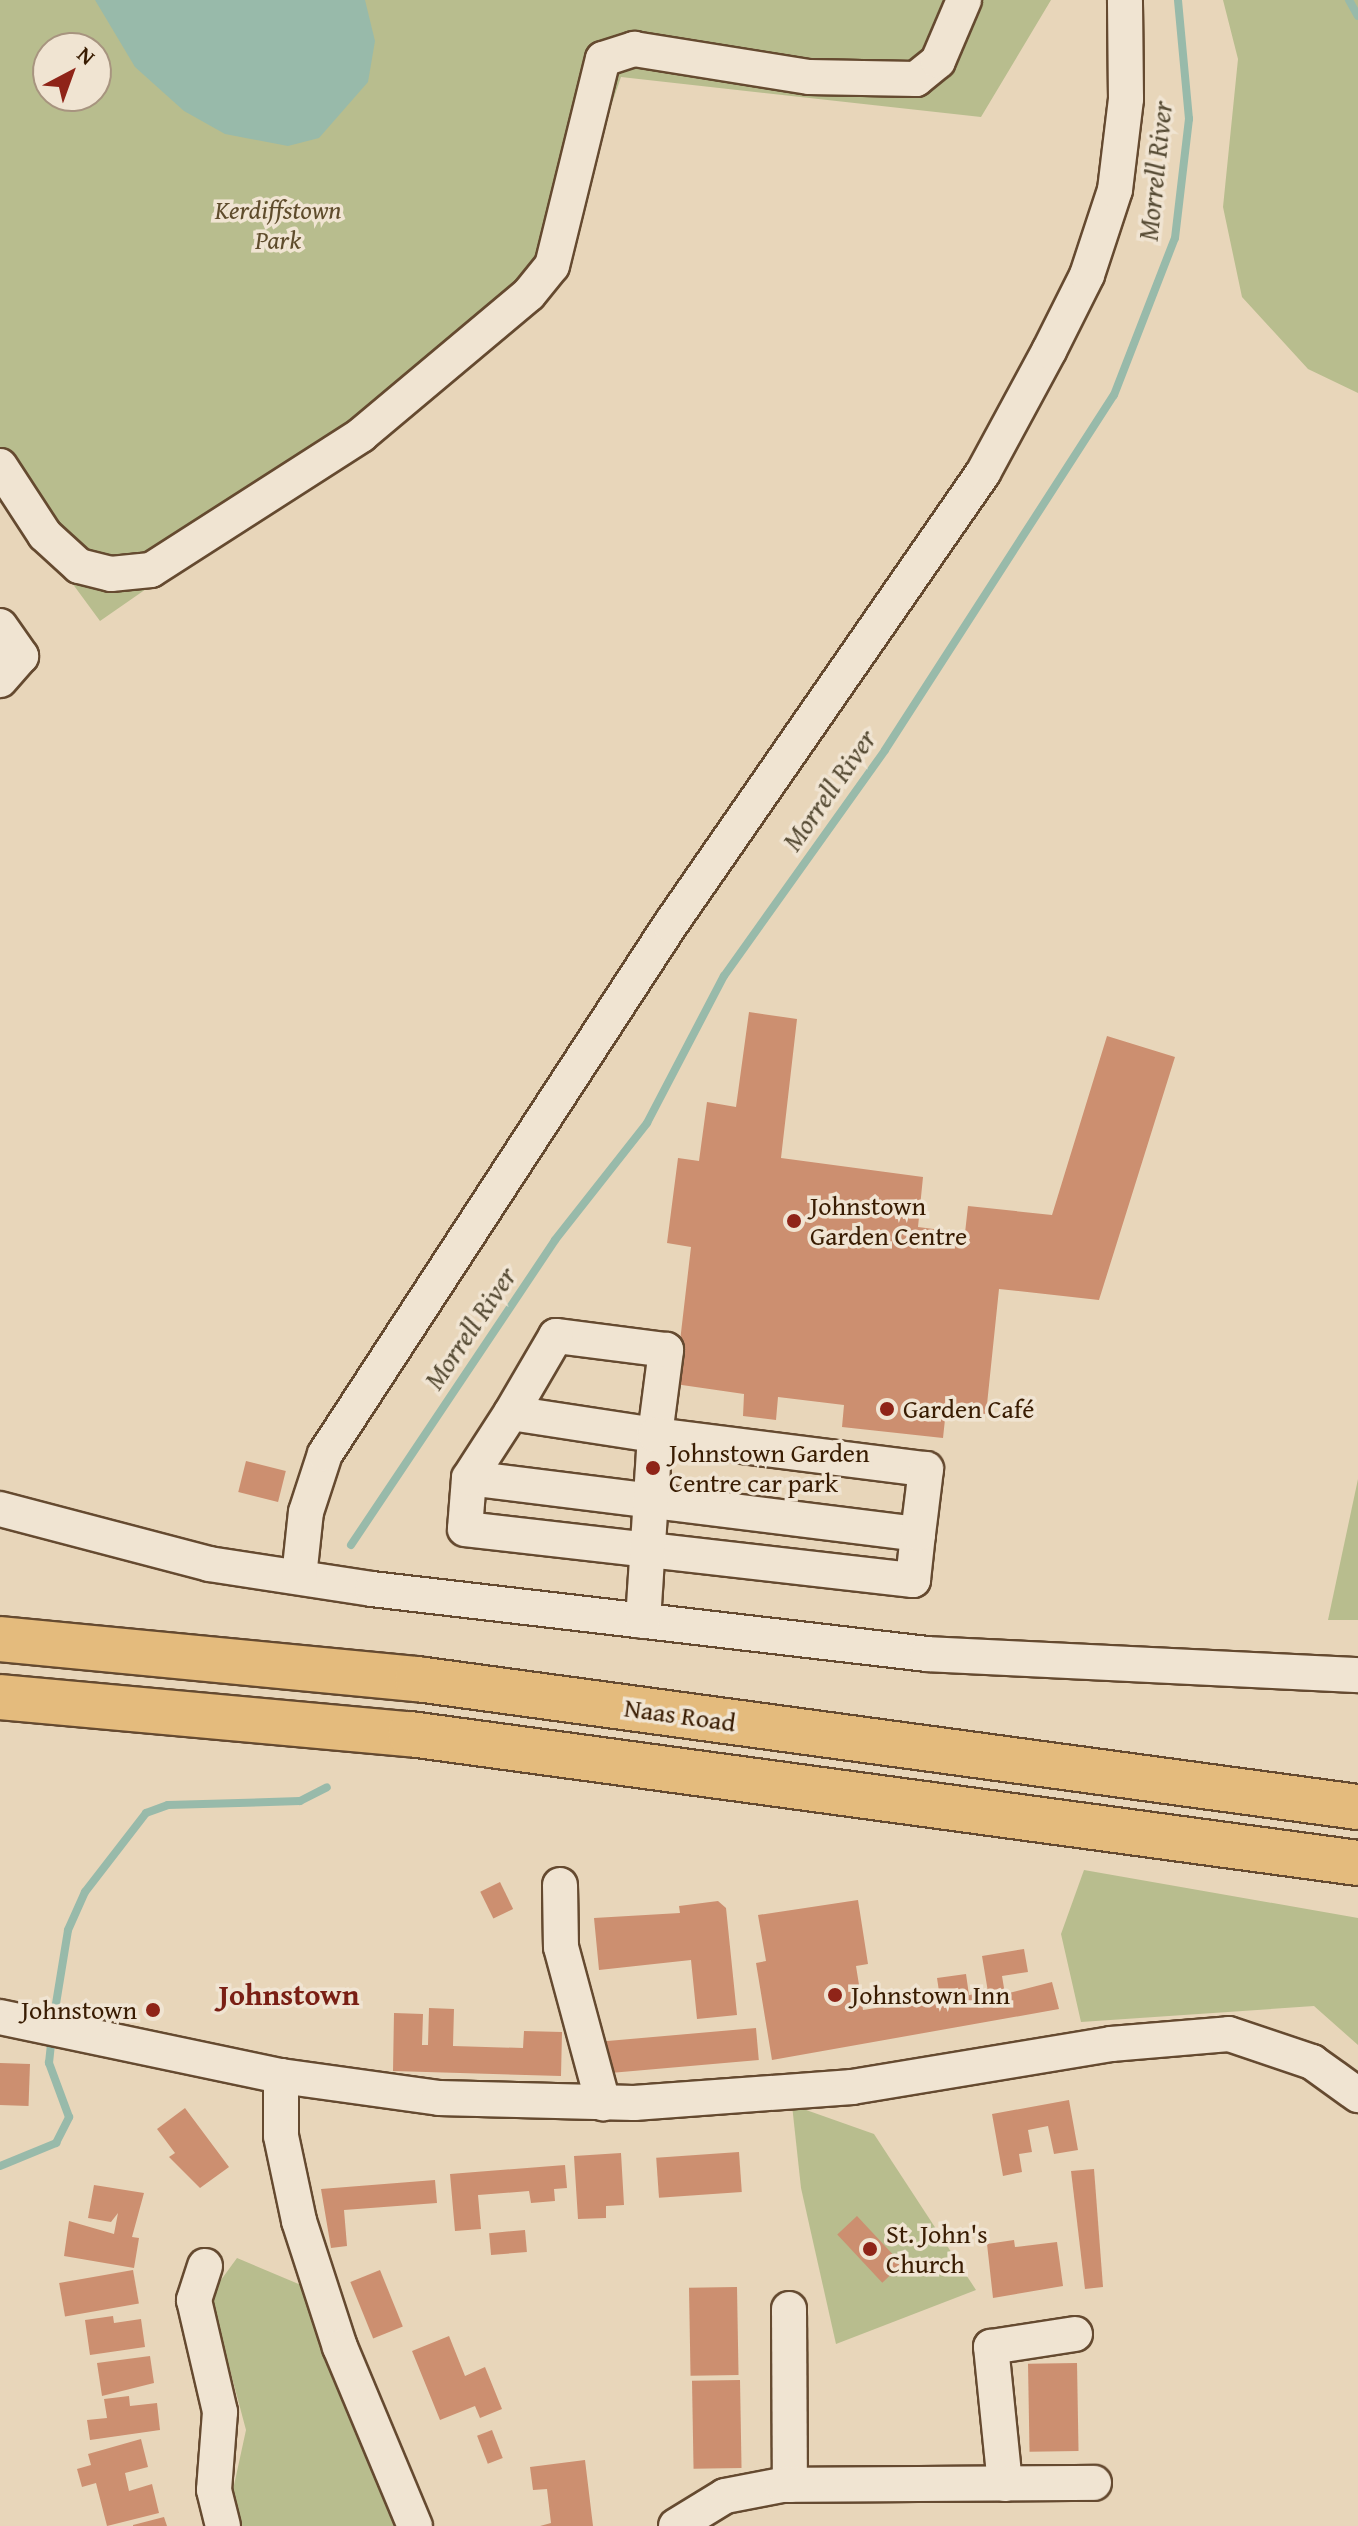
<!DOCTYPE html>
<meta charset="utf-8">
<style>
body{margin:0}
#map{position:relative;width:1358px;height:2526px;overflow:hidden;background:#e8d6ba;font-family:"Gentium Book Plus",serif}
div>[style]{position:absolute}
.green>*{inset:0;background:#b8bd8e}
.water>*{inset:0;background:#98baaa}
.stream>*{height:8px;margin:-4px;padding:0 4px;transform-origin:4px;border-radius:4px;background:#98baaa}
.building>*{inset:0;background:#cc8f70;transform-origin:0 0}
.roads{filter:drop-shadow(2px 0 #654a30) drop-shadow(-2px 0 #654a30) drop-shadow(0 2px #654a30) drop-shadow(0 -2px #654a30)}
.minor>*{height:34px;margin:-17px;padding:0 17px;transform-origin:17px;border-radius:17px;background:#f0e4d2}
.highway>*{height:44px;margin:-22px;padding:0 22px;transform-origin:22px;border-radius:22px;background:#e4bb7d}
.dots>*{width:22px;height:22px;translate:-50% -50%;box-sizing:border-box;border:4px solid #f0e4d2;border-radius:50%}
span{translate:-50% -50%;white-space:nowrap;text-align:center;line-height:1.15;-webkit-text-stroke:7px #f0e4d2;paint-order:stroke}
.park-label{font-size:26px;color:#5f4c2c;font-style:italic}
.poi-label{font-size:26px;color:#391c02}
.left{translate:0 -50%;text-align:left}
.right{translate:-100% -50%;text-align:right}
.street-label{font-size:26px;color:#391c02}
.water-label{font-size:28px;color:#564b34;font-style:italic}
.quarter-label{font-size:30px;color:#7a1f14;font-weight:700}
.north{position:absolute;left:32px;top:32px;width:80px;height:80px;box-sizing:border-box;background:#f0e4d2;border:2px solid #a7947f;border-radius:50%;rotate:41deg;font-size:22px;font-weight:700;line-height:32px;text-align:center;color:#391c02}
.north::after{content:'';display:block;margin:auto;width:28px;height:36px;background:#8f2418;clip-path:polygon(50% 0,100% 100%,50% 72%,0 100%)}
</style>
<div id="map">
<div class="green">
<i style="clip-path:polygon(evenodd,0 0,1051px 0,981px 117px,621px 77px,546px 293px,459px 372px,100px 621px,0 485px,0 0,48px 48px,96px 48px,96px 96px,48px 96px,48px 48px)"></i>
<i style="clip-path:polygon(1223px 0,1358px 0,1358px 393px,1308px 369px,1242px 297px,1223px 207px,1238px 59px)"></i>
<i style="clip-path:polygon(1358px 1479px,1358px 1620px,1328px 1620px)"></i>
<i style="clip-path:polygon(1084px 1870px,1358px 1918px,1358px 2045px,1314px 2006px,1081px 2022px,1061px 1934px)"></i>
<i style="clip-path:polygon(792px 2105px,874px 2134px,976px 2290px,836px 2344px,801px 2188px)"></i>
<i style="clip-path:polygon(237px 2258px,301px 2285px,403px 2526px,238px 2526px,231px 2499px,246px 2430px,210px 2295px)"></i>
</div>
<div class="water">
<i style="clip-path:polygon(95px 0,365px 0,375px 41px,368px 82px,319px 138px,288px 146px,225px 134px,184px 111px,135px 67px)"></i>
</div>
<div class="stream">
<i style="left:1349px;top:0;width:18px;rotate:61deg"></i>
<i style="left:351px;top:1545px;width:367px;rotate:-56.2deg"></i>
<i style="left:555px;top:1240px;width:149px;rotate:-51.8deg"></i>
<i style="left:647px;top:1123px;width:166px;rotate:-62.4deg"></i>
<i style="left:724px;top:976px;width:277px;rotate:-54.5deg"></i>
<i style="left:885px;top:750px;width:422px;rotate:-57.2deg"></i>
<i style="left:1114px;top:395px;width:168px;rotate:-68.8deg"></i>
<i style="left:1175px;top:238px;width:120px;rotate:-83.3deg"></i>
<i style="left:1189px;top:119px;width:120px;rotate:-95.3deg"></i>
<i style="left:53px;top:2022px;width:93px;rotate:-80.7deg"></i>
<i style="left:68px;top:1930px;width:42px;rotate:-65.9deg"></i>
<i style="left:85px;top:1892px;width:100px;rotate:-52.3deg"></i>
<i style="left:146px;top:1813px;width:23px;rotate:-20deg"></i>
<i style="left:168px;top:1805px;width:132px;rotate:-1.7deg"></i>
<i style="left:300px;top:1801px;width:30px;rotate:-27deg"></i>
<i style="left:0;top:2166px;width:61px;rotate:-22.3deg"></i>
<i style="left:56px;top:2143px;width:29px;rotate:-63deg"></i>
<i style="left:69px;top:2117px;width:58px;rotate:-110.3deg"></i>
<i style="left:49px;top:2063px;width:27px;rotate:-84deg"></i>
</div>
<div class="building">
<i style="clip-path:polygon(749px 1012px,797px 1019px,781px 1158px,923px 1177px,918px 1227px,965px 1233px,968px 1206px,1052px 1215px,1107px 1036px,1175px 1057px,1099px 1300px,999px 1289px,986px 1414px,946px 1410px,943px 1438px,842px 1427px,844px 1405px,778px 1397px,776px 1420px,743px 1416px,744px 1394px,675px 1384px,691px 1247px,667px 1243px,678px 1158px,699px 1161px,707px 1102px,736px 1107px)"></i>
<i style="left:246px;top:1461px;width:41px;height:32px;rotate:14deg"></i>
<i style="left:500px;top:1882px;width:30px;height:22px;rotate:64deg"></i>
<i style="clip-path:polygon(858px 1900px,868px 1964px,856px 1966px,863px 2010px,940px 1998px,937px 1978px,966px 1974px,969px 1995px,988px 1992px,982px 1956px,1024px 1949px,1028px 1972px,1002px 1976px,1005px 1994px,1052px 1982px,1059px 2009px,772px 2060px,756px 1963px,766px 1961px,758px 1915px)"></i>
<i style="clip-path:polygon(718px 1901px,726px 1908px,737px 2015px,697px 2019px,691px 1960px,599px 1970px,594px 1918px,680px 1913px,679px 1906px)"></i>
<i style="clip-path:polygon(429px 2008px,454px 2009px,453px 2046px,523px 2048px,524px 2031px,562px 2032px,561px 2076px,393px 2071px,394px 2013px,423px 2014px,422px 2045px,428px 2045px)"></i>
<i style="left:756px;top:2028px;width:32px;height:152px;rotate:85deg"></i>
<i style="left:0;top:2063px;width:30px;height:42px;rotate:2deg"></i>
<i style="clip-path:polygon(1069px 2100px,1078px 2150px,1054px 2154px,1048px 2126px,1028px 2130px,1032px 2152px,1019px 2154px,1022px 2172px,1003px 2176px,992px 2114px)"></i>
<i style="clip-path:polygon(185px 2108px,229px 2167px,200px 2188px,169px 2157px,175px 2153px,157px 2129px)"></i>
<i style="left:739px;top:2152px;width:40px;height:83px;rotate:86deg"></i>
<i style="clip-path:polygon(621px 2153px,624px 2205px,606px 2206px,606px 2218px,578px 2219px,574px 2156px)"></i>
<i style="clip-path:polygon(565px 2165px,567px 2188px,554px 2189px,555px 2201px,531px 2203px,529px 2191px,478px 2195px,481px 2229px,455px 2231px,450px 2174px)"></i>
<i style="clip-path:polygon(1094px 2169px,1103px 2287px,1085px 2289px,1071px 2171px)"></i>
<i style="clip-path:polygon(435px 2180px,437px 2203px,344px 2210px,347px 2246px,331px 2248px,321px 2189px)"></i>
<i style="clip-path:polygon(94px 2185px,144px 2193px,132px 2237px,139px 2238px,134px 2268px,64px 2256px,69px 2221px,114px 2234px,118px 2213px,111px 2222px,88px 2218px)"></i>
<i style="left:857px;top:2216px;width:66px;height:27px;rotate:47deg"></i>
<i style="left:525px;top:2230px;width:22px;height:36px;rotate:85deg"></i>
<i style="clip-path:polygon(1014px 2240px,1015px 2247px,1057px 2242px,1063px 2286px,993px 2298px,987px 2244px)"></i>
<i style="left:133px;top:2270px;width:34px;height:75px;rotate:80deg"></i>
<i style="left:380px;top:2270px;width:61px;height:32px;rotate:68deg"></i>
<i style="left:737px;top:2287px;width:88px;height:48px;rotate:89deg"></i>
<i style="clip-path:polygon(113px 2316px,114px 2323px,141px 2319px,145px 2347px,90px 2355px,85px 2320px)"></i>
<i style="clip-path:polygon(449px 2336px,465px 2376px,485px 2367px,502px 2409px,480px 2418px,475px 2406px,440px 2420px,412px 2351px)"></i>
<i style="clip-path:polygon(150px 2356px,154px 2383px,102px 2396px,97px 2363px)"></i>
<i style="left:1077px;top:2363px;width:88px;height:49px;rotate:89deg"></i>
<i style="left:740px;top:2380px;width:88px;height:48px;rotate:89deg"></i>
<i style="clip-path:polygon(129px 2396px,130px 2406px,157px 2403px,160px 2430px,90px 2440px,87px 2420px,107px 2418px,104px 2399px)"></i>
<i style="left:492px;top:2430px;width:30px;height:16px;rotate:69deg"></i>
<i style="clip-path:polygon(141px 2439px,148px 2467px,125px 2473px,129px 2491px,152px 2484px,159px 2513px,107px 2526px,96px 2483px,82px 2487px,77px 2469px,91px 2465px,88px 2454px)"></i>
<i style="clip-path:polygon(585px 2460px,593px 2526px,540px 2526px,551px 2523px,547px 2489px,533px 2490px,530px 2467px)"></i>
<i style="clip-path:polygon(164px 2517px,167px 2526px,133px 2526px,133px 2525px)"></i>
</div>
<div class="roads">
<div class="minor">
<i style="left:0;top:466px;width:82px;rotate:56.9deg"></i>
<i style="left:45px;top:535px;width:46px;rotate:42.4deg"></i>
<i style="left:79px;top:566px;width:33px;rotate:14deg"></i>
<i style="left:111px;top:574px;width:40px;rotate:-5.7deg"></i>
<i style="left:151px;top:570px;width:250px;rotate:-32.7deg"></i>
<i style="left:361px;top:435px;width:219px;rotate:-40deg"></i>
<i style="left:529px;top:294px;width:36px;rotate:-51deg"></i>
<i style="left:552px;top:266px;width:213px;rotate:-76.2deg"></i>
<i style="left:603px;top:59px;width:33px;rotate:-18deg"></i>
<i style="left:634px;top:49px;width:177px;rotate:9.1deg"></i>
<i style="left:809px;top:77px;width:107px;rotate:1.1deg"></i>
<i style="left:916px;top:79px;width:28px;rotate:-39deg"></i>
<i style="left:938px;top:61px;width:66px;rotate:-66.9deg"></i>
<i style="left:0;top:626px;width:37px;rotate:55deg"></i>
<i style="left:21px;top:656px;width:32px;rotate:131deg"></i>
<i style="left:469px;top:1478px;width:51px;rotate:94.5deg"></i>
<i style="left:465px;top:1529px;width:451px;rotate:6.5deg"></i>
<i style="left:913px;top:1580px;width:46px;rotate:-83.8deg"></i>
<i style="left:918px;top:1534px;width:452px;rotate:-172.9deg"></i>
<i style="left:469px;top:1478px;width:77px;rotate:-57.1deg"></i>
<i style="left:511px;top:1413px;width:146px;rotate:8.7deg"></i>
<i style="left:655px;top:1435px;width:86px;rotate:-82.6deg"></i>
<i style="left:666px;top:1350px;width:111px;rotate:-172.7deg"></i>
<i style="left:556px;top:1336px;width:89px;rotate:120.3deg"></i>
<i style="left:0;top:1509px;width:216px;rotate:14.7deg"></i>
<i style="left:209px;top:1564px;width:165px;rotate:8.7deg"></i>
<i style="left:372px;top:1589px;width:559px;rotate:6.68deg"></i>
<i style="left:927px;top:1654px;width:432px;rotate:2.8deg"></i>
<i style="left:299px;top:1577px;width:65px;rotate:-83.9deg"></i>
<i style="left:306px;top:1512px;width:61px;rotate:-71.9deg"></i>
<i style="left:325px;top:1454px;width:632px;rotate:-56.89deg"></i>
<i style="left:670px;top:925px;width:550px;rotate:-55.3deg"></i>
<i style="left:983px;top:473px;width:139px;rotate:-61.6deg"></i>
<i style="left:1049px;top:351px;width:85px;rotate:-63.4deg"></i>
<i style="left:1087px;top:275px;width:89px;rotate:-71.8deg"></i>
<i style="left:1115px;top:190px;width:92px;rotate:-83.1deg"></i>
<i style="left:1126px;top:99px;width:99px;rotate:-90.6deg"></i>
<i style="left:643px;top:1621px;width:186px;rotate:-86.3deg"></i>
<i style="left:655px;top:1435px;width:273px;rotate:7.2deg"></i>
<i style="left:926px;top:1469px;width:65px;rotate:97deg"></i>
<i style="left:560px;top:1885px;width:62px;rotate:89.1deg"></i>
<i style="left:561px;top:1947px;width:162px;rotate:74.9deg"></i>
<i style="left:0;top:2017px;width:287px;rotate:11.9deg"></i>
<i style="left:281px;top:2076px;width:160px;rotate:7.9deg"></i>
<i style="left:439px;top:2098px;width:195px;rotate:1.5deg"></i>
<i style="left:634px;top:2103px;width:219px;rotate:-4.2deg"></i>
<i style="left:852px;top:2087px;width:263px;rotate:-9.4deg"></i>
<i style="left:1111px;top:2044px;width:118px;rotate:-4.8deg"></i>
<i style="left:1229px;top:2034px;width:88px;rotate:18.6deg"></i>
<i style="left:1312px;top:2062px;width:57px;rotate:35.7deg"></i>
<i style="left:281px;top:2076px;width:60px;rotate:90deg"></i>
<i style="left:281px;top:2136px;width:87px;rotate:78deg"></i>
<i style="left:299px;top:2221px;width:133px;rotate:72deg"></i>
<i style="left:340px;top:2347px;width:194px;rotate:67.3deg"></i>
<i style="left:205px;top:2266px;width:36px;rotate:108deg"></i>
<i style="left:194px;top:2300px;width:115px;rotate:76.9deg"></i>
<i style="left:220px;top:2412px;width:78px;rotate:94.4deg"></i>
<i style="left:214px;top:2490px;width:37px;rotate:76deg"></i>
<i style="left:789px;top:2309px;width:176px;rotate:89.7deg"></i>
<i style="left:1005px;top:2484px;width:138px;rotate:-95.8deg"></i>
<i style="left:991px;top:2347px;width:85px;rotate:-8.8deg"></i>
<i style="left:676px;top:2526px;width:57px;rotate:-31.5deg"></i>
<i style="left:725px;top:2496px;width:58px;rotate:-10.9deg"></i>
<i style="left:782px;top:2485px;width:312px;rotate:-0.4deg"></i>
</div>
<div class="highway">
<i style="left:0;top:1639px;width:419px;rotate:5.5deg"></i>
<i style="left:417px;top:1679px;width:950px;rotate:7.75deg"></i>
<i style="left:0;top:1697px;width:412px;rotate:5.2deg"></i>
<i style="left:410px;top:1734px;width:957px;rotate:7.75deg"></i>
</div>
</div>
<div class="dots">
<i style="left:794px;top:1221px;background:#8f2418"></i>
<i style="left:887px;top:1409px;background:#8f2418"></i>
<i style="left:653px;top:1468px;background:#8f2418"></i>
<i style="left:835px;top:1995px;background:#8f2418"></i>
<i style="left:153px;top:2010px;background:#8f2418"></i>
<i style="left:870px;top:2249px;background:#8f2418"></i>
</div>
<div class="park-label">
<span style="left:278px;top:225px">Kerdiffstown<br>Park</span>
</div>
<div class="poi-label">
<span class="left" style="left:810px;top:1221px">Johnstown<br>Garden Centre</span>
<span class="left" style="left:903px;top:1409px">Garden Café</span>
<span class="left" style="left:669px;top:1468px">Johnstown Garden<br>Centre car park</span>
<span class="left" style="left:851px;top:1995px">Johnstown Inn</span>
<span class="right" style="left:137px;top:2010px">Johnstown</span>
<span class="left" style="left:886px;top:2249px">St. John's<br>Church</span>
</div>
<div class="street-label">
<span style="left:680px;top:1715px;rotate:8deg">Naas Road</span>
</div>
<div class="water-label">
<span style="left:1155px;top:171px;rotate:-84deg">Morrell River</span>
<span style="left:829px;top:790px;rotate:-55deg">Morrell River</span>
<span style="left:470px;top:1328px;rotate:-56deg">Morrell River</span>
</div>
<div class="quarter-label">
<span style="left:289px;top:1994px">Johnstown</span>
</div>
<div class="north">N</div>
</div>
